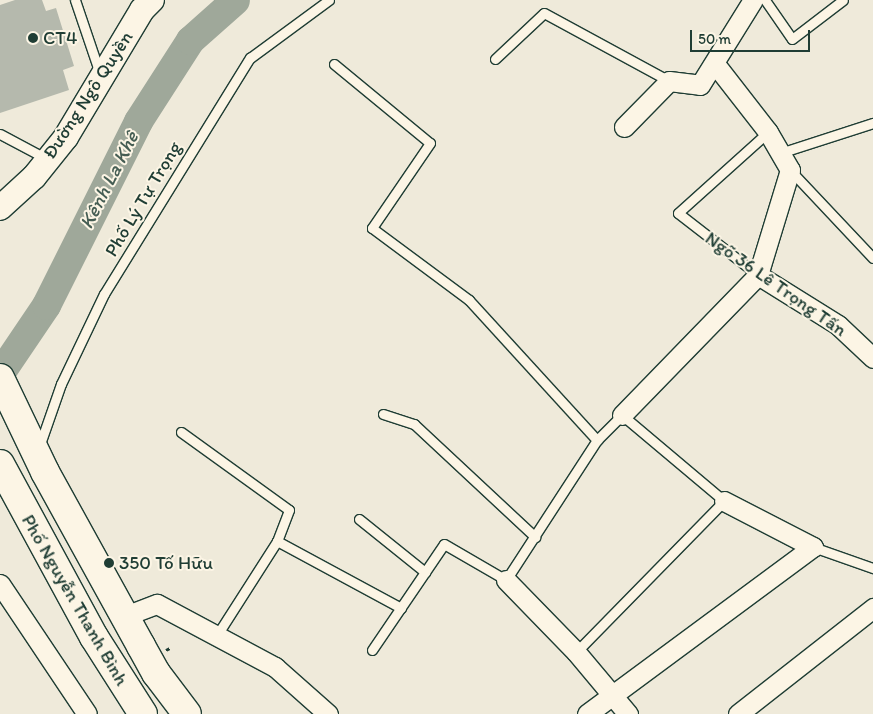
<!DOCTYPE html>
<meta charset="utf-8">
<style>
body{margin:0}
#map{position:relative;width:873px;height:714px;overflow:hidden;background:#efeada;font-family:Itim,sans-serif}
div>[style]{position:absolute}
.river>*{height:29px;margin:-14.5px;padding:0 14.5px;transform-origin:14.5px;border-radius:14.5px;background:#9fa89a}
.building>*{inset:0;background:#b5b9ad}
.path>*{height:3px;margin-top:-1.5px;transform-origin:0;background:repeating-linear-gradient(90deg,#1f3d34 0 4px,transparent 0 8px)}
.roads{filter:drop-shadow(1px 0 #1f3d34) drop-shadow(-1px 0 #1f3d34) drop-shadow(0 1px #1f3d34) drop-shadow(0 -1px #1f3d34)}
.service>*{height:9px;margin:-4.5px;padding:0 4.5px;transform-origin:4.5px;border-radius:4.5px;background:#fcf5e5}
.minor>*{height:19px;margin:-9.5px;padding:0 9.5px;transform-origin:9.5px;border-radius:9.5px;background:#fcf5e5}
.tertiary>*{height:24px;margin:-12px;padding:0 12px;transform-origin:12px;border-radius:12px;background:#fcf5e5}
.primary>*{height:28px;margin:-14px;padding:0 14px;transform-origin:14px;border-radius:14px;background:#fcf5e5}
.dots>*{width:14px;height:14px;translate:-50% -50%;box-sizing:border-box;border:2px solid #fcf5e5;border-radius:50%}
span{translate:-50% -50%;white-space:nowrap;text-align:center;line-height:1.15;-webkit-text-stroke:4px #fcf5e5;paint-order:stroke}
.poi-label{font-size:19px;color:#1f3d34}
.left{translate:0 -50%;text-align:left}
.street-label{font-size:19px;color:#1f3d34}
.water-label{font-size:20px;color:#455d53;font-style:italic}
.scale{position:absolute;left:690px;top:30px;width:120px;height:22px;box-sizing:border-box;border:2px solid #1f3d34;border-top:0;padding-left:6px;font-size:15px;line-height:18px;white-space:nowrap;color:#1f3d34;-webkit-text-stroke:4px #fcf5e5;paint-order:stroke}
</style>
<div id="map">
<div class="river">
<i style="left:0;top:373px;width:82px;rotate:-55.9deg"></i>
<i style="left:46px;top:305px;width:206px;rotate:-63.4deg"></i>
<i style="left:138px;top:121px;width:96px;rotate:-57.3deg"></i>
<i style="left:190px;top:40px;width:60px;rotate:-41.6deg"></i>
</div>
<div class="building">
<i style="clip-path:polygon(15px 0,42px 0,46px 11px,56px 8px,74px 66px,63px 70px,69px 90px,0 113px,0 5px)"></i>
</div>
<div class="path">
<i style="left:166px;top:650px;width:7px;rotate:-27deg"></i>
</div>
<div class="roads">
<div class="service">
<i style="left:75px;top:0;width:78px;rotate:71.3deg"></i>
<i style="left:765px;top:0;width:47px;rotate:55.3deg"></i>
<i style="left:792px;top:39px;width:64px;rotate:-37.4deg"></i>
<i style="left:495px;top:59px;width:67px;rotate:-43.2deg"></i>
<i style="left:544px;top:13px;width:142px;rotate:28.5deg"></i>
<i style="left:334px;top:64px;width:124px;rotate:39.5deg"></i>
<i style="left:430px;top:143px;width:103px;rotate:124.3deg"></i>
<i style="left:372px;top:228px;width:121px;rotate:36.6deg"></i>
<i style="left:469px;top:300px;width:190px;rotate:47.6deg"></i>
<i style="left:0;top:134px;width:53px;rotate:28deg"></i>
<i style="left:780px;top:153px;width:98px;rotate:-17.9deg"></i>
<i style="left:790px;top:170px;width:121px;rotate:46.7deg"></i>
<i style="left:758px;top:275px;width:101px;rotate:-142.2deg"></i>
<i style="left:678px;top:213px;width:121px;rotate:-42deg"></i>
<i style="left:383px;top:414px;width:33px;rotate:18deg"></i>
<i style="left:414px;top:424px;width:166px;rotate:43deg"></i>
<i style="left:181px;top:432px;width:133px;rotate:35.8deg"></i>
<i style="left:289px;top:510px;width:33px;rotate:111deg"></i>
<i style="left:277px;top:541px;width:141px;rotate:28.4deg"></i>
<i style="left:39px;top:447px;width:67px;rotate:-70.8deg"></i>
<i style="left:61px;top:384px;width:100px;rotate:-64.5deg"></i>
<i style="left:104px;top:294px;width:278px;rotate:-58.3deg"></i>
<i style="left:250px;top:58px;width:98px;rotate:-36.3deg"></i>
<i style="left:359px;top:519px;width:85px;rotate:38.8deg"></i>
<i style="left:813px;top:547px;width:64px;rotate:19.3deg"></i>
<i style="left:217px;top:635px;width:112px;rotate:-57.4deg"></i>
<i style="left:372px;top:650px;width:128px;rotate:-55.8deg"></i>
<i style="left:444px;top:544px;width:72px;rotate:30.1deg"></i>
<i style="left:506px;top:580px;width:167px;rotate:-57deg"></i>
<i style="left:597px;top:440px;width:35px;rotate:-45deg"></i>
<i style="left:622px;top:415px;width:133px;rotate:40.1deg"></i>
<i style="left:724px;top:501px;width:211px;rotate:134.4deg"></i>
</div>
<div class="minor">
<i style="left:624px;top:127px;width:64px;rotate:-45.6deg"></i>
<i style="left:669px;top:81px;width:31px;rotate:7deg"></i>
<i style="left:700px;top:85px;width:100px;rotate:-58.1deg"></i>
<i style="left:758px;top:275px;width:94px;rotate:32deg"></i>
<i style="left:838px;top:325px;width:48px;rotate:43.3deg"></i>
<i style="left:622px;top:415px;width:195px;rotate:-45.8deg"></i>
<i style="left:758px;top:275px;width:110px;rotate:-73.1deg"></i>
<i style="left:790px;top:170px;width:44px;rotate:-120.1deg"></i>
<i style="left:768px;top:132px;width:86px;rotate:-127.9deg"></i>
<i style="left:506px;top:580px;width:100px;rotate:45.8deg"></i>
<i style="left:576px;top:652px;width:81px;rotate:50deg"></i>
<i style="left:0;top:584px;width:156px;rotate:56.2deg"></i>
<i style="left:125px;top:616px;width:34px;rotate:-21deg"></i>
<i style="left:157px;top:604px;width:134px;rotate:28.1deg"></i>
<i style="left:275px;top:667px;width:71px;rotate:41.6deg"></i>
<i style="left:587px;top:714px;width:281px;rotate:-36.5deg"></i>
<i style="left:813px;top:547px;width:100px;rotate:-152.7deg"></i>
<i style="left:738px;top:714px;width:172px;rotate:-38.1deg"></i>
</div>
<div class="tertiary">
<i style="left:0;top:208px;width:46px;rotate:-42.4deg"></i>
<i style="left:34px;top:177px;width:51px;rotate:-51.3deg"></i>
<i style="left:66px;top:137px;width:148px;rotate:-59.1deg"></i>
<i style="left:142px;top:10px;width:14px;rotate:-45deg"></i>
</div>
<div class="primary">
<i style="left:0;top:378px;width:104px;rotate:64.4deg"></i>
<i style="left:45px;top:472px;width:199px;rotate:61.1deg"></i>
<i style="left:141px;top:646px;width:31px;rotate:61deg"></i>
<i style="left:156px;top:673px;width:51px;rotate:52.9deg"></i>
<i style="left:0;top:464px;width:197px;rotate:61.5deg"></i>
<i style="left:94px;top:637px;width:91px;rotate:57.5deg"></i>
</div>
</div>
<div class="dots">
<i style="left:33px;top:38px;background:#1f3d34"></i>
<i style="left:109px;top:563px;background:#1f3d34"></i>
</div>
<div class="poi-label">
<span class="left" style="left:43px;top:38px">CT4</span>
<span class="left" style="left:119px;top:563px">350 Tố Hữu</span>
</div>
<div class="street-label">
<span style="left:88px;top:95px;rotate:-57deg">Đường Ngô Quyền</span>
<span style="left:143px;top:199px;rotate:-59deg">Phố Lý Tự Trọng</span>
<span style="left:776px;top:284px;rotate:35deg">Ngõ 36 Lê Trọng Tấn</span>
<span style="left:75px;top:600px;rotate:60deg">Phố Nguyễn Thanh Bình</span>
</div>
<div class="water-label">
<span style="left:109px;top:180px;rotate:-63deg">Kênh La Khê</span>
</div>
<div class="scale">50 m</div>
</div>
